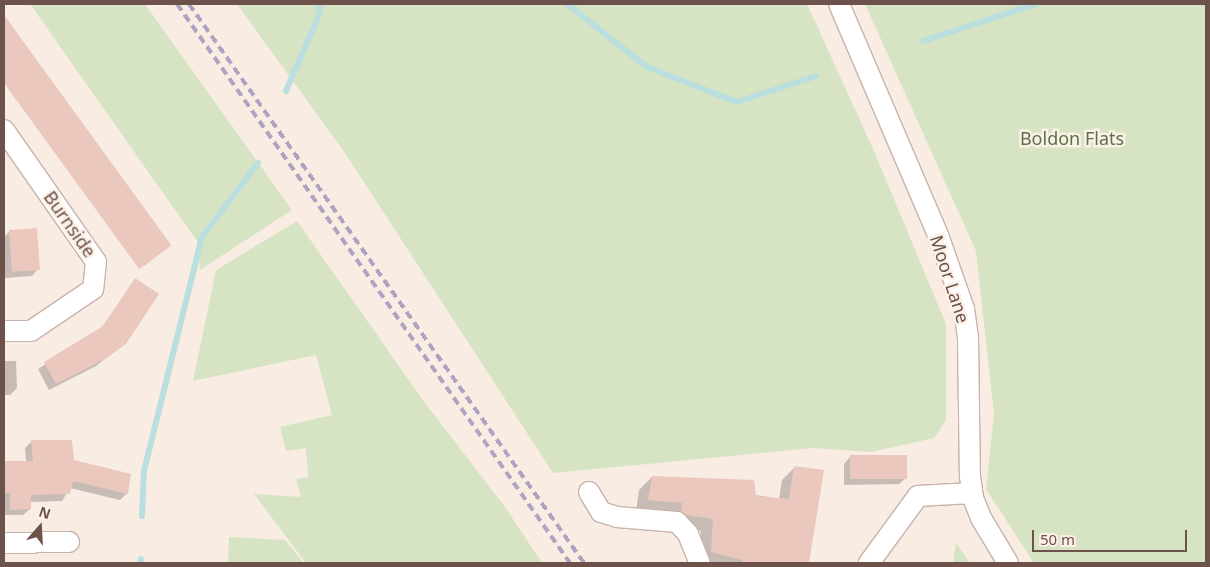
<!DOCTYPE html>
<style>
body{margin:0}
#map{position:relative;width:1210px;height:567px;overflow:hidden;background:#f9ece3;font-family:"Noto Sans",sans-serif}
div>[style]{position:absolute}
.green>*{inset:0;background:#d6e4c3}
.shadow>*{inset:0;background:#0003}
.stream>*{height:6px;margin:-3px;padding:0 3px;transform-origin:3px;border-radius:3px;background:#badfde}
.building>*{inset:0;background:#ebc8be;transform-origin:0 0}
.roads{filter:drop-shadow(1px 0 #c8b3ab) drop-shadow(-1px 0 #c8b3ab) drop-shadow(0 1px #c8b3ab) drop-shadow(0 -1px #c8b3ab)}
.minor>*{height:20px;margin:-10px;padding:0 10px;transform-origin:10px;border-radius:10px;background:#fff}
.rail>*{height:4px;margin-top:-2px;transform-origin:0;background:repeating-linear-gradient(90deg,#aea3c0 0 8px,transparent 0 13px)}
span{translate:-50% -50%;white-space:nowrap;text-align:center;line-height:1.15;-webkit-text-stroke:5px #fcf1e8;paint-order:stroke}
.park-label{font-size:18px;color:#5b7246}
.street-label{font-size:18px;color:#6d524c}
.frame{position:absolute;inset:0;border:5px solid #6d524c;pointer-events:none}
.north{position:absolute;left:15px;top:502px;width:50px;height:50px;-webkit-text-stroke:4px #fcf1e8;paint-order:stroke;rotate:19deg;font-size:14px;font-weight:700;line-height:20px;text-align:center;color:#6d524c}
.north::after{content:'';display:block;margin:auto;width:18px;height:22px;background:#6d524c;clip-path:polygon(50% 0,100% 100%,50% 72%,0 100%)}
.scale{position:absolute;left:1032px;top:530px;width:155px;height:22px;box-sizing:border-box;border:2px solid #6d524c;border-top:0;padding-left:6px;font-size:15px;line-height:18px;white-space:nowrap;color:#6d524c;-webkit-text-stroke:4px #fcf1e8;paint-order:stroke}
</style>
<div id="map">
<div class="green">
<i style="clip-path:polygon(30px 4px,145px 4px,292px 210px,200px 270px,197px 241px)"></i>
<i style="clip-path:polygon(237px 4px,807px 4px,874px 151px,946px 324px,946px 420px,934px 438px,871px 452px,813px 448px,553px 473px,345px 153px)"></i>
<i style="clip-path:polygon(865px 4px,1206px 4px,1206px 563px,1034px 563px,986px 489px,994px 414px,976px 251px)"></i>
<i style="clip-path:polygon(297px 221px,422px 399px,505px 507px,542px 563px,306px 563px,254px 494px,301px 497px,296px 479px,308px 477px,306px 448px,286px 451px,280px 427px,332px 415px,316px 355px,193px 381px,216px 270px)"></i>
<i style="clip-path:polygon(229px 537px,285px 540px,304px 563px,228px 563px)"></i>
<i style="clip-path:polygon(956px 543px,970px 563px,953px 563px)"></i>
</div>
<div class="shadow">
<i style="clip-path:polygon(4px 16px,169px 246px,144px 266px,4px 67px)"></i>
<i style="clip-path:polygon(10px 231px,38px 269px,32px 276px,5px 278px,4px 237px)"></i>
<i style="clip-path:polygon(135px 280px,125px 343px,96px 366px,49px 390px,38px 369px,100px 330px)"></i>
<i style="clip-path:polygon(4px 361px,16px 361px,17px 388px,10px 395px,4px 395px)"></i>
<i style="clip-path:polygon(32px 441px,73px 461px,127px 493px,120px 500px,70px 488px,62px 501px,30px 502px,30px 509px,23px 515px,4px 515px,4px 463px,26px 462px,25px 448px)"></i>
<i style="clip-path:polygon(850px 457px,906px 478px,899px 484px,844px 485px,844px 464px)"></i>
<i style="clip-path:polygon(795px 467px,822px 471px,808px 563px,699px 563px,701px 531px,674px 527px,636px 512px,639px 490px,652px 477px,779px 499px,782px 480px)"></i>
</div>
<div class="stream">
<i style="left:567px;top:4px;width:102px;rotate:38.2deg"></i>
<i style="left:647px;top:67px;width:97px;rotate:21.3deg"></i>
<i style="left:737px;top:102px;width:83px;rotate:-18.2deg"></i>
<i style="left:923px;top:41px;width:119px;rotate:-18.1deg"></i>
<i style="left:286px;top:91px;width:83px;rotate:-66.5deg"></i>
<i style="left:319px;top:15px;width:11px;rotate:-85deg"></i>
<i style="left:142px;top:516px;width:45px;rotate:-87.5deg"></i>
<i style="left:144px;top:471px;width:241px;rotate:-76.1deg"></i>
<i style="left:202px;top:237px;width:93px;rotate:-52.9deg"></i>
<i style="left:140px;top:563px;width:4px;rotate:-76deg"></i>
</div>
<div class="building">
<i style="left:4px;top:15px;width:285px;height:40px;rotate:54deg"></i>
<i style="left:37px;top:228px;width:42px;height:28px;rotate:86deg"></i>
<i style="clip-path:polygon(135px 278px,159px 294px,126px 344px,105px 359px,56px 384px,44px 362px,103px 326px)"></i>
<i style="clip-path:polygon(31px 440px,72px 440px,74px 460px,131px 474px,128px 494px,73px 481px,70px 494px,31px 495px,31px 509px,10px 510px,10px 493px,4px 493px,4px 461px,33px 461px)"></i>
<i style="left:850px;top:455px;width:57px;height:24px"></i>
<i style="clip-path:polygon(794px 466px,824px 470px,809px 563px,742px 563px,742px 560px,711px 552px,713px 519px,687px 515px,681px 512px,682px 503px,648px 500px,652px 476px,754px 480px,756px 496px,789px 499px)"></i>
</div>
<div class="roads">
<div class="minor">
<i style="left:839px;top:4px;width:251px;rotate:66.8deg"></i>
<i style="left:938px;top:235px;width:78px;rotate:70.6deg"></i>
<i style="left:964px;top:309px;width:30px;rotate:82deg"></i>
<i style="left:968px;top:339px;width:137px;rotate:89.2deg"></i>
<i style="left:970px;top:476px;width:22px;rotate:82deg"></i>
<i style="left:973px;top:498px;width:22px;rotate:68deg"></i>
<i style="left:981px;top:518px;width:52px;rotate:59deg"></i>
<i style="left:4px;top:130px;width:161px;rotate:55.1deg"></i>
<i style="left:96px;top:262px;width:27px;rotate:96deg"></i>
<i style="left:93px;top:289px;width:75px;rotate:145.9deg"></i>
<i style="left:31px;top:331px;width:27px;rotate:180deg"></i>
<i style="left:589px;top:492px;width:23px;rotate:59deg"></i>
<i style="left:601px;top:512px;width:17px;rotate:17deg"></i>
<i style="left:617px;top:517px;width:60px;rotate:4.8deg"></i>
<i style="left:677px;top:522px;width:16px;rotate:47deg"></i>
<i style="left:688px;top:534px;width:31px;rotate:68deg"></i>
<i style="left:4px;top:543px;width:65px;rotate:-0.9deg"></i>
<i style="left:869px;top:563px;width:83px;rotate:-53.8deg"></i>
<i style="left:918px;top:496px;width:54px;rotate:-3.2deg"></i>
</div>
</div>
<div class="rail">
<i style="left:177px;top:4px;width:683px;rotate:54.89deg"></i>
<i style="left:189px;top:4px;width:684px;rotate:54.75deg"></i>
</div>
<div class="park-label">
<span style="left:1072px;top:138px">Boldon Flats</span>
</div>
<div class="street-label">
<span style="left:70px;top:224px;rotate:55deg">Burnside</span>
<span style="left:950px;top:279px;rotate:72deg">Moor Lane</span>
</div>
<div class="frame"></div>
<div class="north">N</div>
<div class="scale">50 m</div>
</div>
